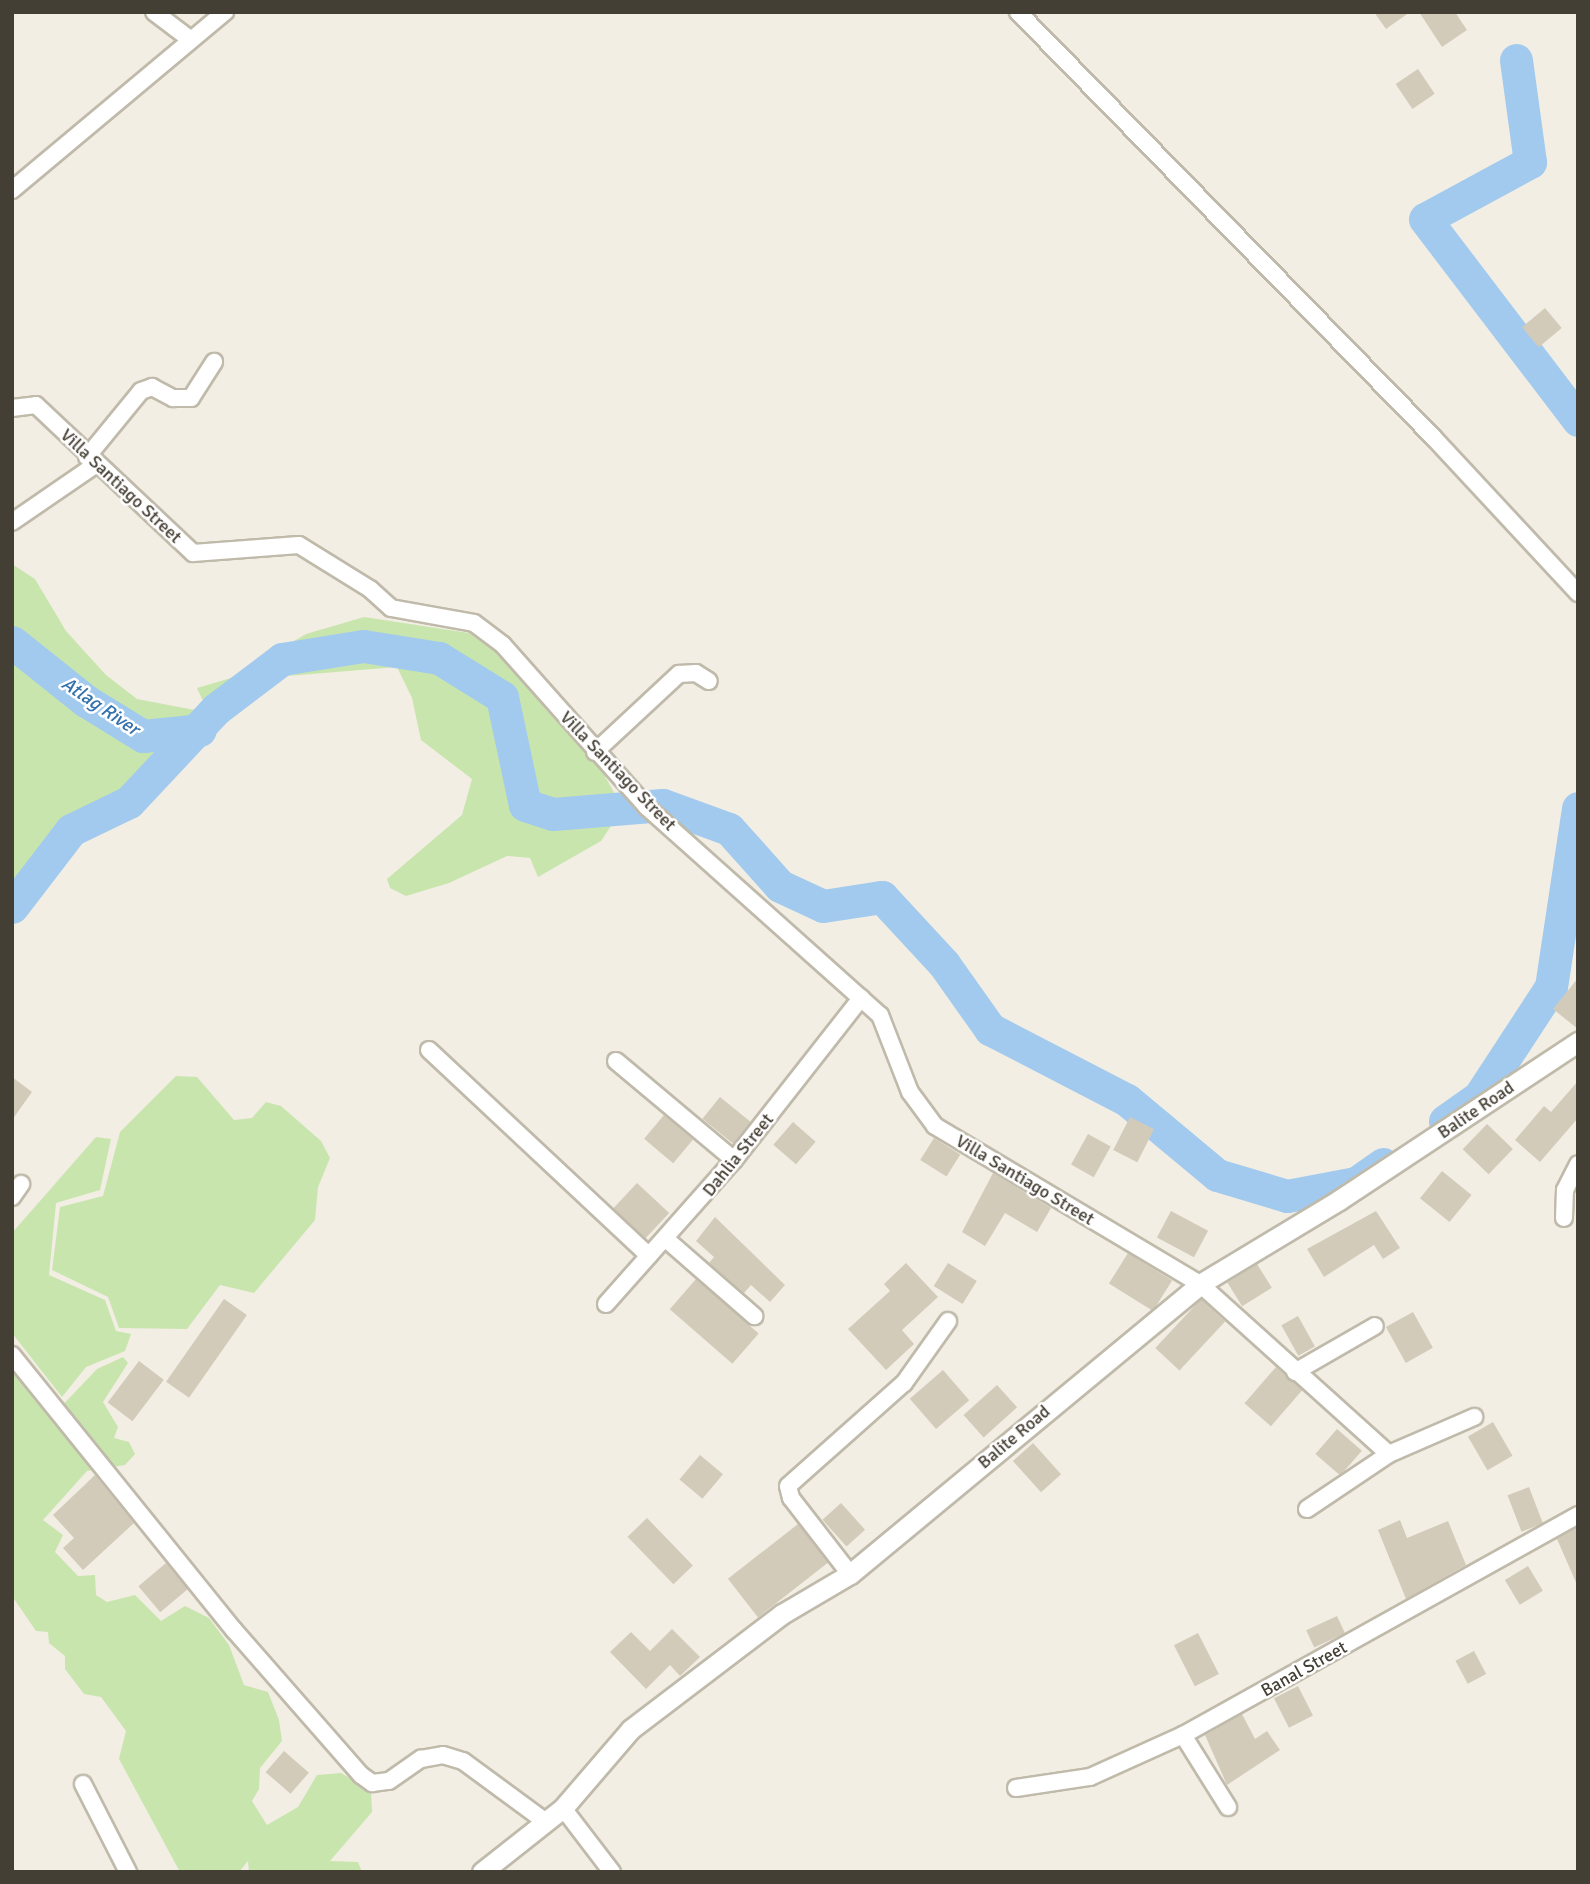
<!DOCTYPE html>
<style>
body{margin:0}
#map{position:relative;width:1590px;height:1884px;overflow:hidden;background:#f2eee4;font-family:Signika,sans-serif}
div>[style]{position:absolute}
.green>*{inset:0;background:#c9e5ae}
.river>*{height:33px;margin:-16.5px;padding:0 16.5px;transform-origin:16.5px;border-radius:16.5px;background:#a1caee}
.building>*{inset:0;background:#d3cbba;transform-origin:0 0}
.roads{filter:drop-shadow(2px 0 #c0baaa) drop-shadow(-2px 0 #c0baaa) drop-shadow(0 2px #c0baaa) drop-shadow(0 -2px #c0baaa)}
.minor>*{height:16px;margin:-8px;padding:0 8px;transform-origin:8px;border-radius:8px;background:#fff}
.tertiary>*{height:19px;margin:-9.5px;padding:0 9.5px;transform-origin:9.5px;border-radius:9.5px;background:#fff}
span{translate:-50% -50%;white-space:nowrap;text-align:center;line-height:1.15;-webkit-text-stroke:5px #fff;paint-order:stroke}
.street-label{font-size:18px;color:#443f34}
.water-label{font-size:19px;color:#3171ac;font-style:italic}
.frame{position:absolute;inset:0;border:14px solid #443f34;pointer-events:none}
</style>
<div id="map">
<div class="green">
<i style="clip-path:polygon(12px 564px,35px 579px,66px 631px,106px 675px,137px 699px,200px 711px,217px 723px,142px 806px,83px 838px,12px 911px)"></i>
<i style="clip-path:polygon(364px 617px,469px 633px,498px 653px,599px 766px,623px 808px,601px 841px,538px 877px,530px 858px,507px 856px,449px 883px,406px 896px,390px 888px,387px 879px,462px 815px,472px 779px,421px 740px,412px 698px,397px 667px,287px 676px,240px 710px,234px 706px,227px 712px,202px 699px,197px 688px,231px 678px,306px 634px)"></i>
<i style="clip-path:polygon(176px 1076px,197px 1077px,234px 1120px,252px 1118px,266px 1102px,281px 1106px,321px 1141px,330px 1158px,318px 1187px,315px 1220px,254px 1293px,220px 1285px,187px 1329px,119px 1328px,108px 1297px,52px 1270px,60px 1207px,103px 1196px,120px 1132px)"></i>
<i style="clip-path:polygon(96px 1137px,111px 1139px,100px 1190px,56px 1203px,49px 1275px,105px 1300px,116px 1331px,131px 1334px,125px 1351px,86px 1367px,62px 1397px,12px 1333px,12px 1233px)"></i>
<i style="clip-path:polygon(123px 1357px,128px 1363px,103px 1402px,118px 1427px,114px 1438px,129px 1442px,135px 1454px,125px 1465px,87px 1471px,43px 1520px,63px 1535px,55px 1552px,78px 1576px,95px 1575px,96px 1595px,107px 1602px,135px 1595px,161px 1621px,185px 1606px,209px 1618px,229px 1645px,244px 1685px,268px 1692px,279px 1720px,282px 1741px,260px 1768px,259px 1789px,252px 1801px,267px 1825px,298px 1807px,317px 1775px,341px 1773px,371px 1790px,372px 1812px,330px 1861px,358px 1862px,362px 1872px,249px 1872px,248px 1861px,239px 1872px,180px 1872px,119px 1759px,126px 1731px,101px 1697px,84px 1694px,65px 1669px,65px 1656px,49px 1643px,48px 1632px,36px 1631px,12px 1596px,12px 1367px,54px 1414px,97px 1369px)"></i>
</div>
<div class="river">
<i style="left:1516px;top:60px;width:103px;rotate:82.2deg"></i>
<i style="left:1530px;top:162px;width:119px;rotate:151.5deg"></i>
<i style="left:1425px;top:219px;width:253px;rotate:52.7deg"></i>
<i style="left:12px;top:642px;width:95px;rotate:38.6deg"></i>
<i style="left:86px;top:701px;width:67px;rotate:31.6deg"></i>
<i style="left:143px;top:736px;width:57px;rotate:-6deg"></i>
<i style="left:12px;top:907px;width:97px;rotate:-52.5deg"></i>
<i style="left:71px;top:830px;width:64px;rotate:-25.8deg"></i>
<i style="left:129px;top:802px;width:127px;rotate:-46.9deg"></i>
<i style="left:216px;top:709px;width:83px;rotate:-37.1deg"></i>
<i style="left:282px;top:659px;width:82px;rotate:-9.1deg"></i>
<i style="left:363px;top:646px;width:77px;rotate:9deg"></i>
<i style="left:439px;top:658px;width:74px;rotate:31.8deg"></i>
<i style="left:502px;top:697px;width:110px;rotate:78deg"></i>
<i style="left:525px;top:805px;width:29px;rotate:18deg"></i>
<i style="left:553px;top:814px;width:110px;rotate:-4.7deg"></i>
<i style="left:663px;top:805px;width:70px;rotate:20deg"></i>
<i style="left:729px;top:829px;width:76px;rotate:48.2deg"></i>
<i style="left:780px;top:886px;width:47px;rotate:24.9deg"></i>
<i style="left:823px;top:906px;width:60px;rotate:-8.7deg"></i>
<i style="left:882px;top:897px;width:91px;rotate:47.2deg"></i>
<i style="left:944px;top:964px;width:80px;rotate:54.7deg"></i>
<i style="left:990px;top:1029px;width:154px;rotate:27.4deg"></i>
<i style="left:1127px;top:1100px;width:117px;rotate:39.8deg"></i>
<i style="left:1217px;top:1175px;width:73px;rotate:16.7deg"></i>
<i style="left:1287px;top:1196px;width:70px;rotate:-10.7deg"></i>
<i style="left:1356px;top:1183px;width:33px;rotate:-35deg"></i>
<i style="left:1445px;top:1121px;width:42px;rotate:-35.2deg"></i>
<i style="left:1479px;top:1097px;width:131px;rotate:-56.8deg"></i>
<i style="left:1551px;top:987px;width:181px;rotate:-81.4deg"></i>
</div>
<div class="building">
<i style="clip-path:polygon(1374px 12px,1410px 12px,1386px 29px)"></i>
<i style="clip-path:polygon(1419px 12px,1455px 12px,1467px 30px,1442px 47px)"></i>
<i style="left:1418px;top:69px;width:30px;height:27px;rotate:56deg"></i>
<i style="left:1545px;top:308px;width:26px;height:30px;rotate:50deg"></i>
<i style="clip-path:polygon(1578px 978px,1578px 1029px,1553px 1009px)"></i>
<i style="clip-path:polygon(12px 1077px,32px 1092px,12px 1120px)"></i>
<i style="clip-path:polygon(1578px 1081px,1578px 1118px,1540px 1162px,1515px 1140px,1544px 1106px,1551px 1112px)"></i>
<i style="left:720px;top:1097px;width:40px;height:28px;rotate:39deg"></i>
<i style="left:664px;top:1115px;width:38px;height:31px;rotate:40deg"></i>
<i style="left:1130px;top:1117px;width:27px;height:37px;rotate:27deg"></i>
<i style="left:793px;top:1122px;width:30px;height:30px;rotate:41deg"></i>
<i style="left:1487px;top:1124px;width:36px;height:35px;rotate:44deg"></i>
<i style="left:1088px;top:1134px;width:26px;height:35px;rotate:29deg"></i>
<i style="left:934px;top:1138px;width:31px;height:26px;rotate:32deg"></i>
<i style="left:1442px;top:1171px;width:38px;height:35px;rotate:39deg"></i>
<i style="clip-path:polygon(993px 1173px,1051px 1208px,1037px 1232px,1005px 1213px,985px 1246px,962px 1232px)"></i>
<i style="left:637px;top:1183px;width:44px;height:35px;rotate:43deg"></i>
<i style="left:1171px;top:1211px;width:42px;height:30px;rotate:28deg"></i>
<i style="clip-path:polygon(1376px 1211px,1400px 1248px,1383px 1259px,1374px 1245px,1324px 1277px,1307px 1249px)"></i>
<i style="clip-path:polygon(715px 1217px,785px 1285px,770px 1302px,751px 1285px,744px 1293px,709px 1263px,714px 1257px,696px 1241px)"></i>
<i style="left:1128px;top:1253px;width:52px;height:36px;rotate:32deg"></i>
<i style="clip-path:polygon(906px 1263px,938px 1297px,902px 1330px,914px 1344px,886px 1370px,848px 1329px,890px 1291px,884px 1284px)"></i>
<i style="left:948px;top:1263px;width:34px;height:27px;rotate:32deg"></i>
<i style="left:1257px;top:1264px;width:28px;height:35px;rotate:58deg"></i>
<i style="left:696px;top:1279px;width:83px;height:40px;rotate:41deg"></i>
<i style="left:224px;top:1299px;width:28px;height:101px;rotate:35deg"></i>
<i style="left:1201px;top:1299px;width:33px;height:67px;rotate:43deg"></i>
<i style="left:1413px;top:1312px;width:41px;height:31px;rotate:61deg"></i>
<i style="left:1298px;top:1316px;width:35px;height:19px;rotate:61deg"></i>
<i style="left:139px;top:1361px;width:31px;height:52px;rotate:37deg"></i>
<i style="left:1276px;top:1367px;width:35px;height:48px;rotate:41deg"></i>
<i style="left:943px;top:1370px;width:40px;height:44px;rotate:49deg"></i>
<i style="left:997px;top:1385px;width:30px;height:45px;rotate:48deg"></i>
<i style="left:1493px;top:1422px;width:39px;height:29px;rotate:60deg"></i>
<i style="left:1337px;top:1429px;width:33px;height:33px;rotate:41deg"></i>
<i style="left:1033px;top:1443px;width:42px;height:27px;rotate:48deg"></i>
<i style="left:700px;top:1455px;width:30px;height:32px;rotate:40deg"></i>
<i style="clip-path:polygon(95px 1475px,134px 1523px,83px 1570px,63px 1548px,74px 1538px,53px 1515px)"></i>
<i style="left:1529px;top:1487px;width:39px;height:23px;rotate:69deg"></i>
<i style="left:841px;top:1503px;width:36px;height:25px;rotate:48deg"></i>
<i style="left:647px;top:1518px;width:66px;height:27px;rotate:46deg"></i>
<i style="clip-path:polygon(1400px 1520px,1407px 1538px,1448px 1521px,1466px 1565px,1406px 1599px,1378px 1530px)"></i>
<i style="left:798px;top:1524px;width:49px;height:89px;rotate:52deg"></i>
<i style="clip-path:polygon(1578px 1527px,1578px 1587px,1557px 1539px)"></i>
<i style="left:166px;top:1563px;width:34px;height:36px;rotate:50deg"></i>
<i style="left:1528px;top:1566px;width:29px;height:27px;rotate:59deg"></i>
<i style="left:1337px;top:1616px;width:19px;height:34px;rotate:65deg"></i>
<i style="clip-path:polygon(672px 1629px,700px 1657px,680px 1676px,670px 1665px,646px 1689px,610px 1652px,631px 1632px,650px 1651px)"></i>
<i style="left:1198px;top:1633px;width:46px;height:27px;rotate:63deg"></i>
<i style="left:1474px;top:1651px;width:26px;height:21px;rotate:62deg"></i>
<i style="left:1298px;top:1686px;width:33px;height:27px;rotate:63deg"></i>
<i style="clip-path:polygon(1242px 1714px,1255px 1739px,1267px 1731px,1280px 1750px,1227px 1785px,1205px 1735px)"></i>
<i style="left:284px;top:1751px;width:33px;height:28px;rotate:41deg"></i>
</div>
<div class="roads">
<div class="minor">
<i style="left:154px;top:12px;width:46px;rotate:37.1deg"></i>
<i style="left:1018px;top:12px;width:594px;rotate:45.68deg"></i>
<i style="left:1433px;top:437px;width:213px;rotate:47.1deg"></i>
<i style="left:12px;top:190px;width:278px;rotate:-39.9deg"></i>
<i style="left:12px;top:408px;width:24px;rotate:-7deg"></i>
<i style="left:36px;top:405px;width:216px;rotate:43.3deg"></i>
<i style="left:193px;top:553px;width:106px;rotate:-4.3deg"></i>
<i style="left:299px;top:545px;width:84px;rotate:31.8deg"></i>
<i style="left:370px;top:589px;width:28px;rotate:42deg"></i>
<i style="left:391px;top:608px;width:84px;rotate:10.2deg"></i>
<i style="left:474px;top:623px;width:36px;rotate:37deg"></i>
<i style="left:503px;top:645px;width:217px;rotate:48.4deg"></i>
<i style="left:647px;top:807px;width:312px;rotate:41.8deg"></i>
<i style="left:880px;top:1015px;width:83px;rotate:68.7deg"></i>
<i style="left:910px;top:1092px;width:42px;rotate:53.7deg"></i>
<i style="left:935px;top:1126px;width:309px;rotate:30.8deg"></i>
<i style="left:1200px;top:1284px;width:254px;rotate:42deg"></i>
<i style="left:87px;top:457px;width:85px;rotate:-50.7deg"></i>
<i style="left:141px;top:391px;width:12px;rotate:-20deg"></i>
<i style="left:152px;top:387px;width:24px;rotate:28deg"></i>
<i style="left:173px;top:398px;width:18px"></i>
<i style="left:191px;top:398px;width:43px;rotate:-57.4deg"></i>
<i style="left:12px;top:522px;width:101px;rotate:-34.5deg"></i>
<i style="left:595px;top:752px;width:115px;rotate:-42.9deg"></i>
<i style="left:679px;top:674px;width:17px;rotate:-3deg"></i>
<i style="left:696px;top:673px;width:15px;rotate:32deg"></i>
<i style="left:429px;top:1050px;width:301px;rotate:43.1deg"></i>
<i style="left:616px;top:1061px;width:154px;rotate:40deg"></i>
<i style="left:12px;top:1197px;width:16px;rotate:-55deg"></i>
<i style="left:1564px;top:1218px;width:28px;rotate:-88deg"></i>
<i style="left:1565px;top:1190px;width:29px;rotate:-63deg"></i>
<i style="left:667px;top:1240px;width:116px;rotate:41.1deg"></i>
<i style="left:606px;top:1304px;width:193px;rotate:-48.4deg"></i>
<i style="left:734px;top:1160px;width:206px;rotate:-51.9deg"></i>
<i style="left:12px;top:1355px;width:353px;rotate:51.1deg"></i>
<i style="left:234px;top:1630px;width:193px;rotate:48.8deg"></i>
<i style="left:361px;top:1775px;width:14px;rotate:36deg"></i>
<i style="left:372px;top:1783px;width:17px;rotate:-7deg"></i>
<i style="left:389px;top:1781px;width:39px;rotate:-35deg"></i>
<i style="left:421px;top:1759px;width:22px;rotate:-10deg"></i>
<i style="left:443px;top:1755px;width:21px;rotate:17deg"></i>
<i style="left:463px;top:1761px;width:103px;rotate:36.3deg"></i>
<i style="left:1295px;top:1372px;width:92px;rotate:-29.9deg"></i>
<i style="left:1307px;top:1509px;width:99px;rotate:-33.9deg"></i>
<i style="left:1389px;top:1454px;width:93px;rotate:-23.5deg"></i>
<i style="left:850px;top:1574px;width:96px;rotate:-127.8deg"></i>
<i style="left:791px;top:1498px;width:12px;rotate:-104deg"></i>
<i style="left:788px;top:1486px;width:155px;rotate:-41.6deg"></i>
<i style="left:904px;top:1383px;width:76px;rotate:-54.6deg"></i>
<i style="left:1183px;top:1735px;width:85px;rotate:58deg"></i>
<i style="left:83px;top:1784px;width:99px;rotate:62.9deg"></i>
<i style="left:1016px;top:1788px;width:75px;rotate:-8.5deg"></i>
<i style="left:1090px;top:1777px;width:102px;rotate:-24.3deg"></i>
<i style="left:1183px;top:1735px;width:452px;rotate:-29.1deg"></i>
<i style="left:563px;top:1808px;width:81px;rotate:52.6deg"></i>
</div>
<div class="tertiary">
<i style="left:482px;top:1872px;width:103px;rotate:-38.3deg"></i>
<i style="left:563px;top:1808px;width:104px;rotate:-49.3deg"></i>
<i style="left:631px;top:1729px;width:190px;rotate:-37.3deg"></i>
<i style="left:782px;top:1614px;width:79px;rotate:-30.5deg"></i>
<i style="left:850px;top:1574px;width:455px;rotate:-39.6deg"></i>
<i style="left:1200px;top:1284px;width:162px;rotate:-31.1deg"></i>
<i style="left:1339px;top:1200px;width:287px;rotate:-33.5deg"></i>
</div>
</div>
<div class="street-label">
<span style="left:121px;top:486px;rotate:43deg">Villa Santiago Street</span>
<span style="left:618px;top:771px;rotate:46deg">Villa Santiago Street</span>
<span style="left:1476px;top:1110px;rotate:-34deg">Balite Road</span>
<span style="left:738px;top:1155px;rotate:-51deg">Dahlia Street</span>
<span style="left:1025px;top:1180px;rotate:31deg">Villa Santiago Street</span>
<span style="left:1014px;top:1437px;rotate:-40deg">Balite Road</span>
<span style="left:1304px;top:1669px;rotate:-29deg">Banal Street</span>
</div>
<div class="water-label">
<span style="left:100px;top:707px;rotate:34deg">Atlag River</span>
</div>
<div class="frame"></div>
</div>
